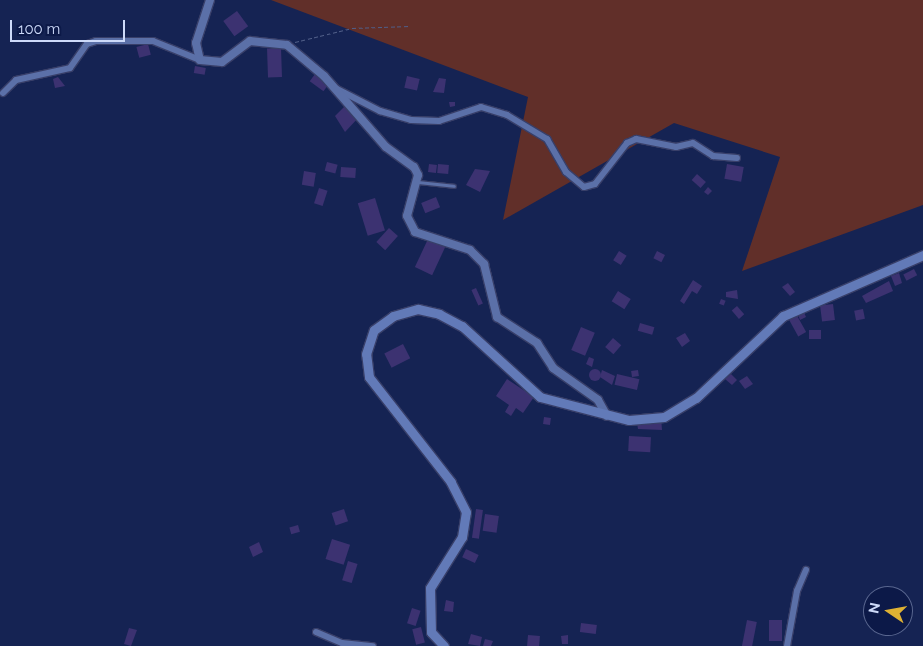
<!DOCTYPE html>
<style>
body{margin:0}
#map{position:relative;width:923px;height:646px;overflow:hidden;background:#152353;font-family:Raleway,sans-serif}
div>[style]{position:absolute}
.green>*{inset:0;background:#612f29}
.building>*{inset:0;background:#3c3271;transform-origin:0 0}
.round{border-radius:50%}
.path>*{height:1px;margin-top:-0.5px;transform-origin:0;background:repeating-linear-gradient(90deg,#505e88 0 4px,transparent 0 6.5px)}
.roads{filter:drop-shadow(1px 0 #383f69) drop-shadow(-1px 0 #383f69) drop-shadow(0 1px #383f69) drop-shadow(0 -1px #383f69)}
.service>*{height:3px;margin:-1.5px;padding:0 1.5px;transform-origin:1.5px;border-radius:1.5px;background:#5b70a8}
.minor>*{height:6px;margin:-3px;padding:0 3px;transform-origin:3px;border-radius:3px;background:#5b70a8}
.tertiary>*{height:8px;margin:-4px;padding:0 4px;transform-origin:4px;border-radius:4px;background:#5b70a8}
.secondary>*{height:9px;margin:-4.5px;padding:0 4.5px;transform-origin:4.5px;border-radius:4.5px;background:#627ab8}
span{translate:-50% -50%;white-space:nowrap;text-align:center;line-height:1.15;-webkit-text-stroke:4px #0c1948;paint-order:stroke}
.north{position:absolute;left:863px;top:586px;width:50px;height:50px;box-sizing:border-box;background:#0c1948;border:1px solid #59668f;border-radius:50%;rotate:282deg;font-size:14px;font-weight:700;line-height:20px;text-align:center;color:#cddaf9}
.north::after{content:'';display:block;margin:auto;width:18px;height:22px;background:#deb133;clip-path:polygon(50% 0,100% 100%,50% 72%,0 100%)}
.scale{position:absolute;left:10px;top:20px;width:115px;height:22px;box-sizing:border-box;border:2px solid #cddaf9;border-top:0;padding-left:6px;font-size:15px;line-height:18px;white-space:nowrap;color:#cddaf9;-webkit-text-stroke:4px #0c1948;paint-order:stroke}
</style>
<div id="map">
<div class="green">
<i style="clip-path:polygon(271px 0,923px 0,923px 205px,742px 271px,780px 157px,674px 123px,503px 220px,528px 97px)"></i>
</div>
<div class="building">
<i style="left:237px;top:11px;width:19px;height:17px;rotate:54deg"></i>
<i style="left:148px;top:44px;width:11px;height:12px;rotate:75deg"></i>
<i style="left:281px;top:48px;width:29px;height:14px;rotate:88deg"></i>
<i style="left:195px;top:66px;width:11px;height:7px;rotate:10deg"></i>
<i style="left:315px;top:74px;width:17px;height:9px;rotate:36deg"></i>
<i style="left:407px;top:76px;width:13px;height:12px;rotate:13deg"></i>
<i style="clip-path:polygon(58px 77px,65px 86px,55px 88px,53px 79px)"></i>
<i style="clip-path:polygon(439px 78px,446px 79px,444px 93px,433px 92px)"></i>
<i style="clip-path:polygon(449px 102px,455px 102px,455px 106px,450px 107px)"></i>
<i style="clip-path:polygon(347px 104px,360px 116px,345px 132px,335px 116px)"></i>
<i style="left:327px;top:162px;width:11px;height:9px;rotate:15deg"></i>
<i style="left:429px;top:164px;width:8px;height:8px;rotate:7deg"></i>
<i style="left:438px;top:164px;width:11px;height:9px;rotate:5deg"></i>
<i style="left:727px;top:164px;width:17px;height:15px;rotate:10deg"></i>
<i style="left:341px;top:167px;width:15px;height:10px;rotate:4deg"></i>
<i style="clip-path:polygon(475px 169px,490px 171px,480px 192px,466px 185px)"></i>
<i style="left:304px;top:171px;width:12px;height:14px;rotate:9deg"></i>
<i style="left:697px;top:174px;width:12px;height:8px;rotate:42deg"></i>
<i style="clip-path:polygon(708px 187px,712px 191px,708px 195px,704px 192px)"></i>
<i style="left:319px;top:188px;width:9px;height:16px;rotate:18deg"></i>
<i style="left:436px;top:197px;width:11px;height:16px;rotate:68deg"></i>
<i style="left:375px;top:198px;width:34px;height:18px;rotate:73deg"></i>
<i style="left:389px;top:228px;width:12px;height:19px;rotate:42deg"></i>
<i style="left:428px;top:239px;width:19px;height:31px;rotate:25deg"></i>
<i style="left:619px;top:251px;width:9px;height:11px;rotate:32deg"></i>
<i style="left:657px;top:251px;width:9px;height:8px;rotate:27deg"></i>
<i style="left:914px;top:269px;width:7px;height:12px;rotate:63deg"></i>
<i style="clip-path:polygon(899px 273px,902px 283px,895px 286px,891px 276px)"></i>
<i style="clip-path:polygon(693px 280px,702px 286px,697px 294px,692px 291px,684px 304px,680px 301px)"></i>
<i style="clip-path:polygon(889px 281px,893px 291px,866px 303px,862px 296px)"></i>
<i style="clip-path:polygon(788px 283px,795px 292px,790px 296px,782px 287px)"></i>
<i style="left:476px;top:288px;width:17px;height:5px;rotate:66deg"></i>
<i style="clip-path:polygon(737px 290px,738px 299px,726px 297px,726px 292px)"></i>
<i style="left:618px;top:291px;width:15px;height:12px;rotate:32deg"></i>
<i style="left:721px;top:299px;width:5px;height:5px;rotate:22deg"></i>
<i style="left:833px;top:304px;width:16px;height:13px;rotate:83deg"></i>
<i style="left:737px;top:306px;width:11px;height:7px;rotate:49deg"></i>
<i style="left:863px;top:309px;width:10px;height:9px;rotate:79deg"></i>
<i style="clip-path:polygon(803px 310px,806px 317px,800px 320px,797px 312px)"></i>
<i style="left:795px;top:312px;width:23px;height:9px;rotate:61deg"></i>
<i style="left:640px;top:323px;width:15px;height:8px;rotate:16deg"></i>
<i style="left:581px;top:327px;width:15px;height:25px;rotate:23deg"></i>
<i style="left:809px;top:330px;width:12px;height:9px"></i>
<i style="clip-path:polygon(685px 333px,690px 341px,682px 347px,676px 338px)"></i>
<i style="left:613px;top:338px;width:11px;height:12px;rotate:41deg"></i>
<i style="left:403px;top:344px;width:16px;height:21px;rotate:63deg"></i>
<i style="clip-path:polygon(589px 357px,594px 359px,592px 367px,586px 364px)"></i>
<i class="round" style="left:589px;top:369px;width:12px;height:12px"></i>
<i style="clip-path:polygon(602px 370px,615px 376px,612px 385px,600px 377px)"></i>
<i style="left:638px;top:370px;width:6px;height:7px;rotate:81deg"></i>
<i style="left:617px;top:374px;width:23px;height:11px;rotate:13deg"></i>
<i style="clip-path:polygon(731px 374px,737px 380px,732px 385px,725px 379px)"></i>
<i style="clip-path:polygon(747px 376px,753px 384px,745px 389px,739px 381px)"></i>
<i style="clip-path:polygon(507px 379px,534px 397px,523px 413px,516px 408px,511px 416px,505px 412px,509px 405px,496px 396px)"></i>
<i style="left:544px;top:417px;width:7px;height:7px;rotate:8deg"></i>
<i style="clip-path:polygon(661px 417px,662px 430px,638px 429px,637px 423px)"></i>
<i style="left:629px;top:436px;width:22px;height:15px;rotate:3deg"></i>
<i style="left:344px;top:509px;width:13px;height:13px;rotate:72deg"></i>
<i style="left:476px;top:509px;width:7px;height:29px;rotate:8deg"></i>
<i style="left:485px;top:514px;width:14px;height:17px;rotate:8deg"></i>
<i style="left:298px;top:525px;width:7px;height:9px;rotate:74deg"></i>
<i style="left:332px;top:539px;width:19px;height:21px;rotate:18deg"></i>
<i style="clip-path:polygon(259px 542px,263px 552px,253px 557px,249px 547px)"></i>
<i style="left:466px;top:549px;width:14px;height:9px;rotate:25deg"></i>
<i style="left:348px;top:561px;width:10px;height:20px;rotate:17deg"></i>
<i style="clip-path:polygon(446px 600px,454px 602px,453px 612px,444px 611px)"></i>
<i style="left:412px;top:608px;width:9px;height:16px;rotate:18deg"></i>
<i style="left:747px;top:620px;width:10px;height:27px;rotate:11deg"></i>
<i style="left:769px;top:620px;width:13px;height:21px"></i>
<i style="left:581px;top:623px;width:16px;height:9px;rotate:7deg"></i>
<i style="left:421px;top:627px;width:16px;height:9px;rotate:76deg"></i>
<i style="clip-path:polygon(129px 628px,137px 630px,131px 646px,124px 644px)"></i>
<i style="clip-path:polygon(471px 634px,482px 637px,480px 646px,468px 644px)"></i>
<i style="left:528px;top:635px;width:12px;height:11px;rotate:5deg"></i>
<i style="clip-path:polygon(568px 635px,568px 644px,562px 644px,561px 636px)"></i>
<i style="clip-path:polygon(485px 639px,493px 641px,491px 646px,483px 646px)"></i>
</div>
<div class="path">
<i style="left:295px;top:42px;width:59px;rotate:-13.8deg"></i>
<i style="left:352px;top:28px;width:58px;rotate:-2deg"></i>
</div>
<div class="roads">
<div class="service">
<i style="left:417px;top:182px;width:37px;rotate:6deg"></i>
</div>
<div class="minor">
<i style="left:335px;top:88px;width:51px;rotate:27.1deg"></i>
<i style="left:380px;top:111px;width:32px;rotate:16deg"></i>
<i style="left:411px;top:120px;width:28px;rotate:2deg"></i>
<i style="left:439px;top:121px;width:44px;rotate:-18.4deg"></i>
<i style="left:481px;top:107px;width:27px;rotate:17deg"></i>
<i style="left:507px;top:115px;width:47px;rotate:31deg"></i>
<i style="left:547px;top:139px;width:38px;rotate:60deg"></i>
<i style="left:566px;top:172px;width:23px;rotate:40deg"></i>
<i style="left:584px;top:187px;width:11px;rotate:-15deg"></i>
<i style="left:595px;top:184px;width:52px;rotate:-52deg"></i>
<i style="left:627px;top:143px;width:10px;rotate:-24deg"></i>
<i style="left:636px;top:139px;width:41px;rotate:11.3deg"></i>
<i style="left:676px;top:147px;width:17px;rotate:-13deg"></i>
<i style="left:693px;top:143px;width:24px;rotate:33deg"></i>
<i style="left:713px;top:156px;width:24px;rotate:5deg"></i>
<i style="left:3px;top:93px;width:18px;rotate:-45deg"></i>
<i style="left:16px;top:80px;width:55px;rotate:-12.5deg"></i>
<i style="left:70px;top:68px;width:29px;rotate:-55deg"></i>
<i style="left:87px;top:44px;width:9px;rotate:-18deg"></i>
<i style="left:96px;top:41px;width:57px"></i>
<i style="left:153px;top:41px;width:51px;rotate:22deg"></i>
<i style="left:316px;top:632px;width:28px;rotate:23deg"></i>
<i style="left:342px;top:643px;width:31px;rotate:6deg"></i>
<i style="left:787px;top:646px;width:56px;rotate:-79.7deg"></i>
<i style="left:797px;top:591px;width:23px;rotate:-67deg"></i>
</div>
<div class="tertiary">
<i style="left:210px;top:0;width:45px;rotate:108deg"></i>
<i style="left:196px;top:43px;width:17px;rotate:77deg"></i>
<i style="left:200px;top:60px;width:22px;rotate:5deg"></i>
<i style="left:222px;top:62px;width:35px;rotate:-37deg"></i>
<i style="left:250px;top:41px;width:37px;rotate:6deg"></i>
<i style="left:287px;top:45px;width:48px;rotate:40deg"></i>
<i style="left:324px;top:76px;width:94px;rotate:48.9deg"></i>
<i style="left:386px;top:147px;width:34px;rotate:36deg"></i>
<i style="left:414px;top:167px;width:9px;rotate:63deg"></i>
<i style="left:418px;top:175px;width:42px;rotate:105deg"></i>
<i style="left:407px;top:216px;width:18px;rotate:63deg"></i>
<i style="left:415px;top:232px;width:58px;rotate:18.1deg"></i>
<i style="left:470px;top:250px;width:20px;rotate:45deg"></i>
<i style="left:484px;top:264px;width:55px;rotate:76.2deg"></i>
<i style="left:497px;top:317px;width:48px;rotate:33deg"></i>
<i style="left:537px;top:343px;width:30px;rotate:57deg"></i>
<i style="left:553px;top:368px;width:55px;rotate:35.4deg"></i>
<i style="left:598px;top:400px;width:18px;rotate:61deg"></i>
</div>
<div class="secondary">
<i style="left:444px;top:646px;width:19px;rotate:-133deg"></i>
<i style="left:431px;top:632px;width:44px;rotate:-91.3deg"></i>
<i style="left:430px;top:588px;width:60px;rotate:-57.9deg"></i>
<i style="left:462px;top:537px;width:25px;rotate:-81deg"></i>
<i style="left:466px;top:512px;width:34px;rotate:-117deg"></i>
<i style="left:451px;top:482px;width:133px;rotate:-128deg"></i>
<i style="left:369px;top:377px;width:23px;rotate:-97deg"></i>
<i style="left:366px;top:354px;width:25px;rotate:-72deg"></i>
<i style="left:374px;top:330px;width:24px;rotate:-36deg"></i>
<i style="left:393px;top:316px;width:26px;rotate:-16deg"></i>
<i style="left:418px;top:309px;width:22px;rotate:13deg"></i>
<i style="left:439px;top:314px;width:26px;rotate:28deg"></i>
<i style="left:462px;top:326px;width:105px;rotate:42.3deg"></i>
<i style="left:540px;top:397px;width:92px;rotate:14.5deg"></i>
<i style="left:629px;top:420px;width:35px;rotate:-5deg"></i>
<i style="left:664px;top:417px;width:37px;rotate:-31deg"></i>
<i style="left:696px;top:398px;width:120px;rotate:-43.3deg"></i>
<i style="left:783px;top:316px;width:153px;rotate:-23.5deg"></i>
</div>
</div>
<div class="north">N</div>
<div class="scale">100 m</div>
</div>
